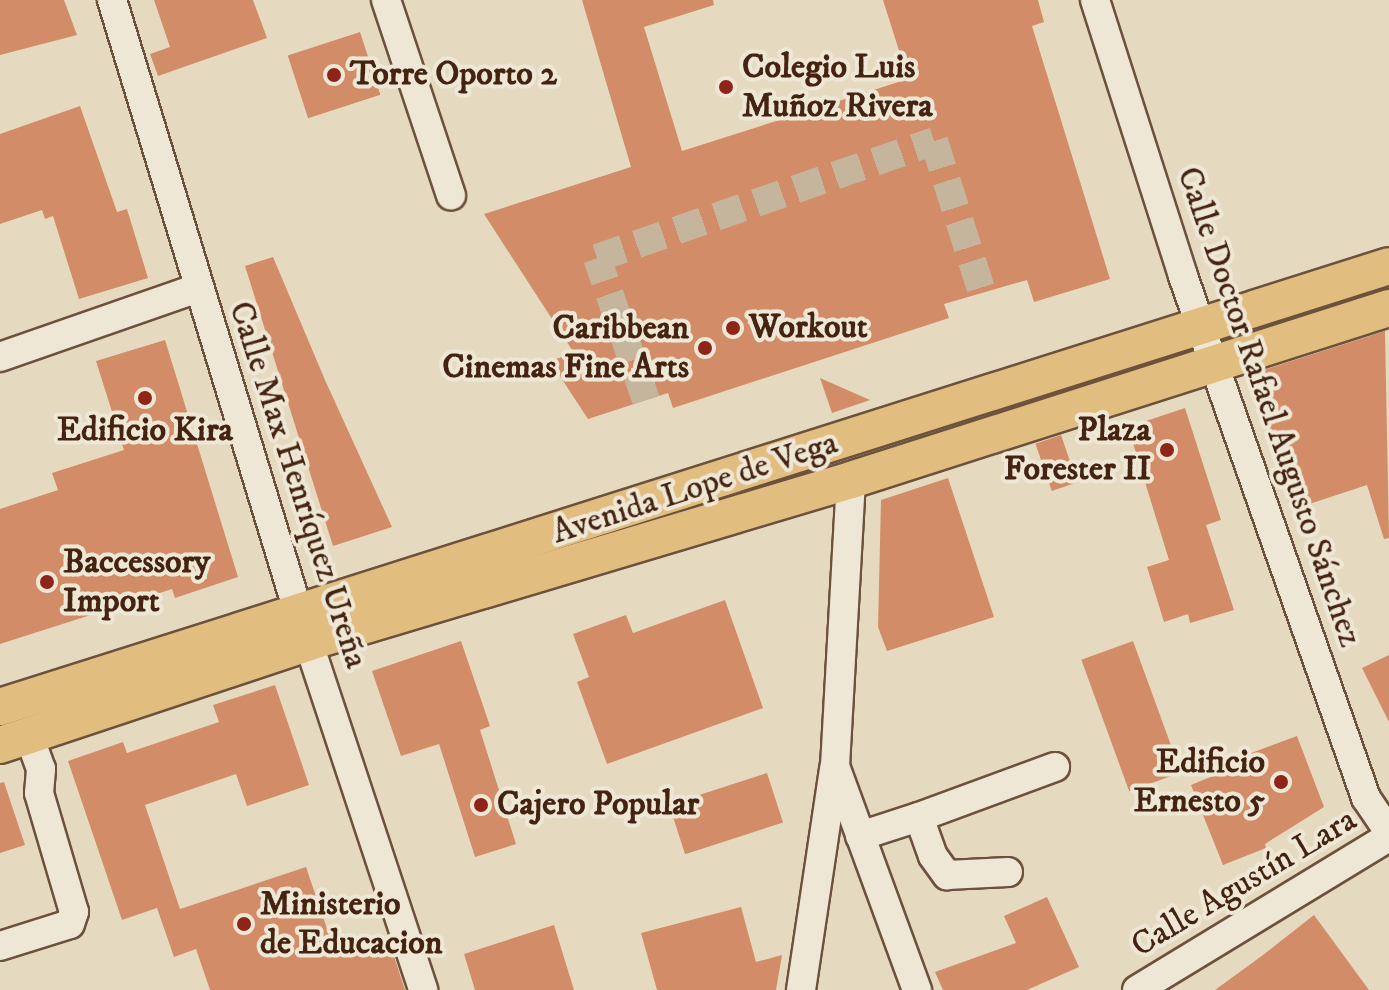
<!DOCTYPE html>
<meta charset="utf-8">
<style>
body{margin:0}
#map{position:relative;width:1389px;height:990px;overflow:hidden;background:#e5dac0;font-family:"IM FELL DW Pica",serif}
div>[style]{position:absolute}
.building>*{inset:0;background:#d28d68;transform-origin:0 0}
.minor-tunnel>*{height:28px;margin-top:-14px;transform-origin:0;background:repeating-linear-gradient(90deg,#c5b59d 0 28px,transparent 0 42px)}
.roads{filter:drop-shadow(2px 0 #6c513c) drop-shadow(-2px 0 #6c513c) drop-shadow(0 2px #6c513c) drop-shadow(0 -2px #6c513c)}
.minor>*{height:28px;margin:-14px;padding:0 14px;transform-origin:14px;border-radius:14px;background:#eee7d6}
.major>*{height:36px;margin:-18px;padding:0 18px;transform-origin:18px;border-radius:18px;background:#e2bd80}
.dots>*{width:22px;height:22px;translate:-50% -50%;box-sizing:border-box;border:4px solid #eee7d6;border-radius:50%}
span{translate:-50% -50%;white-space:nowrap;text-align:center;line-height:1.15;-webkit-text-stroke:8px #eee7d6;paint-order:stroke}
.poi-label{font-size:34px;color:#442310;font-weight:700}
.left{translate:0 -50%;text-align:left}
.right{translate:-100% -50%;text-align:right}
.street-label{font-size:34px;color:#442310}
</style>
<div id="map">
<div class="building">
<i style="clip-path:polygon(0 0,64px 0,77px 35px,0 55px)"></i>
<i style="clip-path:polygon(154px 0,253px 0,267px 38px,158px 76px,150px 54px,170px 47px)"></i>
<i style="clip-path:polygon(582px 0,713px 0,714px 5px,644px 27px,682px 151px,908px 79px,883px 0,1038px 0,1044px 22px,1032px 26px,1110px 279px,1034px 302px,1027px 280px,944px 304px,949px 318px,673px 408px,668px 393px,588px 419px,550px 361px,574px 353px,484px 214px,631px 167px)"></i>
<i style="left:360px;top:32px;width:66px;height:76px;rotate:72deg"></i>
<i style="clip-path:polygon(80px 106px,117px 212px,127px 209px,148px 278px,79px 299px,53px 216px,45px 219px,42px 210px,0 224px,0 134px)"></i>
<i style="clip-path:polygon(273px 257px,325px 380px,392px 527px,333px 546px,245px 266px)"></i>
<i style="clip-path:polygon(1385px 331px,1389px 538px,1384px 539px,1367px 485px,1291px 510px,1248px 375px)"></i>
<i style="clip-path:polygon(165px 340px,238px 577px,175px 598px,172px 589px,0 644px,0 509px,58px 490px,52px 473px,124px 450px,96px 361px)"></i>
<i style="clip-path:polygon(820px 378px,870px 400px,832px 413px)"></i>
<i style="clip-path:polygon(1185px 408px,1221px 520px,1206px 525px,1234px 610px,1190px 623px,1188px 614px,1164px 622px,1147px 567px,1169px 560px,1128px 427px)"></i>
<i style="left:1061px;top:435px;width:50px;height:27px;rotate:71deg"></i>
<i style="clip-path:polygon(948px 478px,994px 617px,887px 651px,878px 627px,881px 500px)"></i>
<i style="clip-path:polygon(725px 600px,763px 708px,607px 764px,577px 682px,589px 677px,573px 634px,626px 615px,633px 633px)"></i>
<i style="clip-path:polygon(461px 641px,490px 726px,480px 730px,516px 844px,475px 857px,439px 744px,401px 756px,372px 671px)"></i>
<i style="left:1133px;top:641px;width:140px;height:55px;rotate:70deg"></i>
<i style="clip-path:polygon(1389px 655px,1389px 722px,1362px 668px)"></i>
<i style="clip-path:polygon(275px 685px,309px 785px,247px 806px,236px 774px,145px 805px,180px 909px,306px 867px,336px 955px,388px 938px,405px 990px,210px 990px,196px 949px,174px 957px,157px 908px,122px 920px,68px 761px,123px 742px,127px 753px,219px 722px,213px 705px)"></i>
<i style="clip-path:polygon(1297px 736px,1324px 807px,1265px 844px,1266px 848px,1223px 865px,1191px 785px,1240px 765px,1238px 758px)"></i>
<i style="left:767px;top:773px;width:52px;height:103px;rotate:72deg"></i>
<i style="clip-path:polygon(4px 782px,25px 845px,0 853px,0 783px)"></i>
<i style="clip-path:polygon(1047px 897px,1079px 967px,1027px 990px,943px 990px,935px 972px,1016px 943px,1004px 916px)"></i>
<i style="clip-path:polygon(741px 907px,756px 962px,782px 955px,776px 990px,657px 990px,641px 933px)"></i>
<i style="clip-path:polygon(1314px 915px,1369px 990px,1215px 990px,1263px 955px)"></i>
<i style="clip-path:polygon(554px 925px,574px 990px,475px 990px,464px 954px)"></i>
</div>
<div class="minor-tunnel">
<i style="left:646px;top:400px;width:150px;rotate:-109deg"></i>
<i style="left:597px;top:258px;width:357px;rotate:-19.1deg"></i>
<i style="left:934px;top:141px;width:158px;rotate:72.4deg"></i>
</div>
<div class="roads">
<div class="minor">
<i style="left:112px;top:0;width:639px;rotate:73.07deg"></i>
<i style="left:298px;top:611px;width:399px;rotate:71.7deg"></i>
<i style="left:386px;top:0;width:206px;rotate:71.6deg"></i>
<i style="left:1095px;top:0;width:290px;rotate:72.3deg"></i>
<i style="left:1183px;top:276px;width:553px;rotate:70.68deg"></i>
<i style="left:1366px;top:798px;width:41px;rotate:55.9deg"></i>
<i style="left:0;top:357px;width:210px;rotate:-19.2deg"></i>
<i style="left:851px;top:480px;width:286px;rotate:93.2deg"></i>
<i style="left:835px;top:766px;width:239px;rotate:69.9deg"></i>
<i style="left:919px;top:817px;width:145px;rotate:-20.2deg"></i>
<i style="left:860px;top:836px;width:62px;rotate:-17.9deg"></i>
<i style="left:919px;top:817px;width:41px;rotate:70.3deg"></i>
<i style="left:933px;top:856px;width:24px;rotate:54deg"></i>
<i style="left:947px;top:875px;width:61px;rotate:-2.8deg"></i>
<i style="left:0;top:946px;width:73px;rotate:-17.4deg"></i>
<i style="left:70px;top:924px;width:13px;rotate:-72deg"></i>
<i style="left:74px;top:912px;width:124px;rotate:-106.4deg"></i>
<i style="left:39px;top:793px;width:24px;rotate:-85deg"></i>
<i style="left:41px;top:769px;width:35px;rotate:-110deg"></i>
<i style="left:801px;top:990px;width:223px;rotate:-81.5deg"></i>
<i style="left:1137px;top:990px;width:295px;rotate:-31.3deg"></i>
</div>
<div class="major">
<i style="left:0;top:707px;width:1457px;rotate:-17.61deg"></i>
<i style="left:0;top:745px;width:326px;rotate:-18.4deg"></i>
<i style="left:309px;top:642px;width:566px;rotate:-16.64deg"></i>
<i style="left:851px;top:480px;width:565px;rotate:-17.73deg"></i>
</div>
</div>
<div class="dots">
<i style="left:334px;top:75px;background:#8f2418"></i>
<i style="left:726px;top:87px;background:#8f2418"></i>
<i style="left:733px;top:328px;background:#8f2418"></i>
<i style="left:705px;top:348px;background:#8f2418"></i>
<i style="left:145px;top:398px;background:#8f2418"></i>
<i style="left:1167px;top:450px;background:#8f2418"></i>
<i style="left:47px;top:582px;background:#8f2418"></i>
<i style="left:1281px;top:782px;background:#8f2418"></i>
<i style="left:481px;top:805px;background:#8f2418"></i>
<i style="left:244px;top:924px;background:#8f2418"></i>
</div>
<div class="poi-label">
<span class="left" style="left:742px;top:87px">Colegio Luis<br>Muñoz Rivera</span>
<span class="left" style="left:350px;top:75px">Torre Oporto 2</span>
<span class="right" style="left:689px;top:348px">Caribbean<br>Cinemas Fine Arts</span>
<span class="left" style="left:749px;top:328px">Workout</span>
<span class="right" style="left:1151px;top:450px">Plaza<br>Forester II</span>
<span style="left:145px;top:431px">Edificio Kira</span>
<span class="left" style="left:63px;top:582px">Baccessory<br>Import</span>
<span class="right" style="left:1265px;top:782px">Edificio<br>Ernesto 5</span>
<span class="left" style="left:497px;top:805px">Cajero Popular</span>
<span class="left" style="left:260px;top:924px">Ministerio<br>de Educacion</span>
</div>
<div class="street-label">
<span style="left:1269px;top:407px;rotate:71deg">Calle Doctor Rafael Augusto Sánchez</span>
<span style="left:298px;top:485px;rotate:72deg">Calle Max Henríquez Ureña</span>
<span style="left:695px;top:488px;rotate:-18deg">Avenida Lope de Vega</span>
<span style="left:1244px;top:883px;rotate:-31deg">Calle Agustín Lara</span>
</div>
</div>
